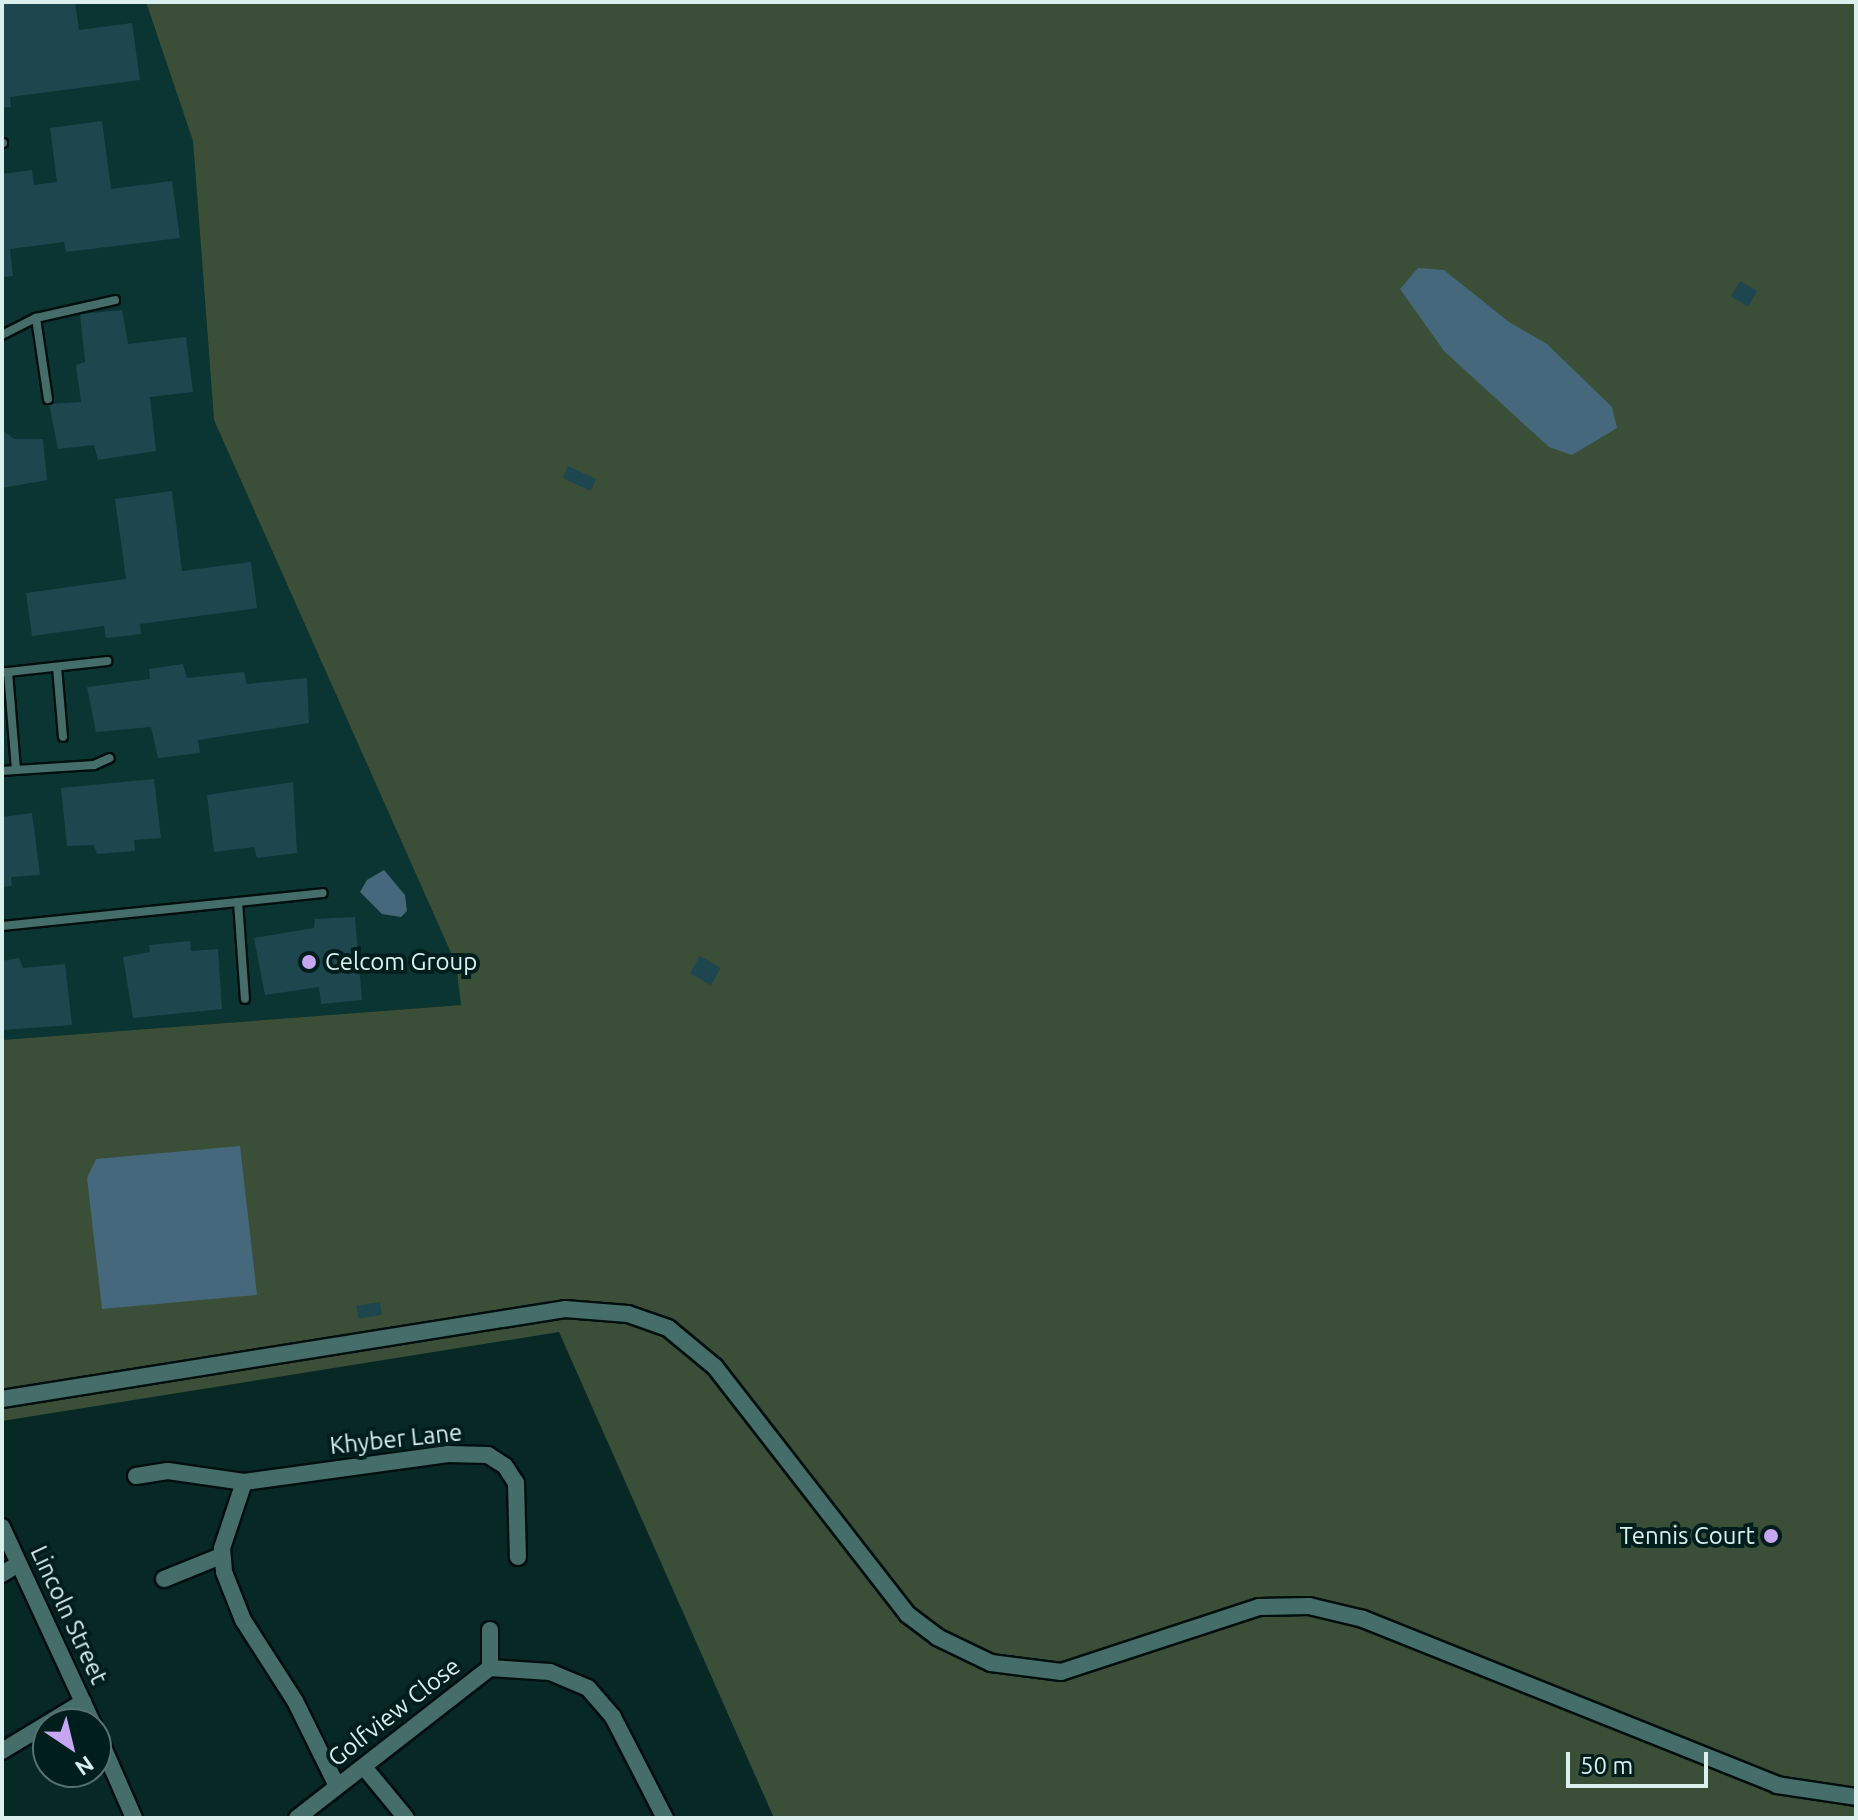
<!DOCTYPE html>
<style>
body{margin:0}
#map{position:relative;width:1858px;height:1820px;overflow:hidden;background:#072825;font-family:Ubuntu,sans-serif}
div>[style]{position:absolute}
.built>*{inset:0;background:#0a3532}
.green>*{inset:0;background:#3b4e38}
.water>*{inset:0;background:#45687d}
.building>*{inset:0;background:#1e464e;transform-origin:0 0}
.roads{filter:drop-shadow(2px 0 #000f0e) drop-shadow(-2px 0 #000f0e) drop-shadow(0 2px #000f0e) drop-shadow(0 -2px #000f0e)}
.lane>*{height:8px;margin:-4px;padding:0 4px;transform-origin:4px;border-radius:4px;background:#456e6a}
.street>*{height:16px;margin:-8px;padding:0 8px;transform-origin:8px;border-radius:8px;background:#456e6a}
.dots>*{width:22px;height:22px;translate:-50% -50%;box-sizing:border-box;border:4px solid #001e1c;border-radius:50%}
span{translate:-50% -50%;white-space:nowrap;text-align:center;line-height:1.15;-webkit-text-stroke:8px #001e1c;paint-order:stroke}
.poi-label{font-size:24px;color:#daf0ed}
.left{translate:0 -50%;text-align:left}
.right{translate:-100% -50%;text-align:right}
.street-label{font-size:24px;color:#daf0ed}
.frame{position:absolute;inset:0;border:4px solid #daf0ed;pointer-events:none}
.north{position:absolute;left:32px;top:1708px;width:80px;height:80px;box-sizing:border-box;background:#001e1c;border:2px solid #577270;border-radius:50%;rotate:145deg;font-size:22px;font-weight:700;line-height:32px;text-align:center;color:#daf0ed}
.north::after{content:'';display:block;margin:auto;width:28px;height:36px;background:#c6a6f0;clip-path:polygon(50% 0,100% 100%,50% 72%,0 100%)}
.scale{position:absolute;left:1566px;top:1752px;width:142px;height:36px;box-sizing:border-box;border:4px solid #daf0ed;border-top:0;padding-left:10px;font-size:24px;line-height:28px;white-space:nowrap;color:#daf0ed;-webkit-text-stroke:6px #001e1c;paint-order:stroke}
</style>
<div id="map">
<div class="built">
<i style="clip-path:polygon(2px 2px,146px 2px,193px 141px,214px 420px,456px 964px,461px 1005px,2px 1040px)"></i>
</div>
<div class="green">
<i style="clip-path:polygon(146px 2px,1856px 2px,1856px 1818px,774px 1818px,559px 1332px,2px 1421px,2px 1040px,461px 1005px,456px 964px,214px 420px,193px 141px)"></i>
</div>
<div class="water">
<i style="clip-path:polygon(1418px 268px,1444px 270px,1509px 322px,1547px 344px,1612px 407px,1617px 428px,1572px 455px,1549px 447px,1444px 351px,1400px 289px)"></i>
<i style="clip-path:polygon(384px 870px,405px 895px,407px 911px,401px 917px,382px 914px,360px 892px,367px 880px)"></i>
<i style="clip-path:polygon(240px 1146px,257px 1295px,102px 1309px,87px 1178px,96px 1159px)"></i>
</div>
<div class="building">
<i style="clip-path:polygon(2px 2px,75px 2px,79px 30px,132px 23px,140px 80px,10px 97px,11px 107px,2px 108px)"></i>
<i style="clip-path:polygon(102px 121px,111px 189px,172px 181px,180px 238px,66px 252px,64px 242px,10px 249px,13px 276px,2px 277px,2px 174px,32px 170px,34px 185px,57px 182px,50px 128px)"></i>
<i style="left:1740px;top:281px;width:20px;height:18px;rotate:30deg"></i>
<i style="clip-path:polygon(122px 310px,128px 344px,186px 337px,193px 392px,150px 397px,156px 451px,98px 460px,94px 445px,58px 449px,49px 404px,81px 402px,76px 365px,85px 362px,80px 314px)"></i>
<i style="clip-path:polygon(2px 430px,14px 439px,43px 439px,47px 480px,2px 488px)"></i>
<i style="left:568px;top:466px;width:31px;height:13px;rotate:25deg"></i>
<i style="clip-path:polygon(172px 491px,182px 571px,251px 562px,257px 608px,140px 624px,141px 634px,106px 638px,104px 626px,32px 636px,26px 593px,126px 579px,115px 499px)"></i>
<i style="clip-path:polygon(183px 664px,187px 678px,244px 672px,247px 684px,307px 678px,309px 723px,198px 740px,200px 753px,158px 758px,151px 727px,96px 732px,87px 687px,150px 679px,149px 669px)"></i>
<i style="clip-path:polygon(154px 779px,161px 838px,134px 840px,135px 851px,97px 854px,94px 845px,67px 846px,61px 788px)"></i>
<i style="clip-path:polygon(293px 782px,297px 853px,257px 858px,254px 847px,214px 852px,207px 795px)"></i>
<i style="clip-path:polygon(32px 813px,40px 875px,11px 877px,12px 886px,2px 887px,2px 817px)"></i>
<i style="clip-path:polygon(355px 917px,362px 1000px,321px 1004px,319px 987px,265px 995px,254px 938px,314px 928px,315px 919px)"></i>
<i style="clip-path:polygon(190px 941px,191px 951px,218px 949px,222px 1009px,133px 1018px,123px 957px,150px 952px,149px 945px)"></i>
<i style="left:700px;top:956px;width:24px;height:20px;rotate:30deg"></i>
<i style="clip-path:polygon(19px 958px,23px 968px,65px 964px,72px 1025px,2px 1030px,2px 961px)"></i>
<i style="left:380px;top:1302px;width:13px;height:24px;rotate:81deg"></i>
</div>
<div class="roads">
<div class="lane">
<i style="left:2px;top:143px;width:1px"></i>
<i style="left:36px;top:318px;width:82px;rotate:81.6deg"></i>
<i style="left:2px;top:335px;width:38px;rotate:-27deg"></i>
<i style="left:36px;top:318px;width:81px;rotate:-12.8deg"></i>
<i style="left:57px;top:667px;width:70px;rotate:85.1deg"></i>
<i style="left:2px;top:672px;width:6px"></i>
<i style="left:8px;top:672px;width:98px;rotate:85.3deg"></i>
<i style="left:16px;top:770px;width:78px;rotate:-3.7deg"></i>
<i style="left:94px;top:765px;width:17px;rotate:-24deg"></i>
<i style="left:8px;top:672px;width:100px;rotate:-6.3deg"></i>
<i style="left:2px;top:771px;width:14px;rotate:-4deg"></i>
<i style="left:238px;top:902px;width:85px;rotate:-6deg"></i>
<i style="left:2px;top:926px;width:237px;rotate:-5.8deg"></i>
<i style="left:238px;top:902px;width:97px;rotate:85.9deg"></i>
</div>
<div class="street">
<i style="left:2px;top:1399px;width:570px;rotate:-9.08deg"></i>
<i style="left:565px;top:1309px;width:63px;rotate:4.5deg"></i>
<i style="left:628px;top:1314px;width:42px;rotate:19.3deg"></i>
<i style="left:668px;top:1328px;width:61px;rotate:39.7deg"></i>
<i style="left:715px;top:1367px;width:313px;rotate:52.1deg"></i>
<i style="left:907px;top:1614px;width:38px;rotate:37deg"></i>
<i style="left:937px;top:1637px;width:60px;rotate:25.7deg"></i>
<i style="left:991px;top:1663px;width:71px;rotate:7.3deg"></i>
<i style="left:1061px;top:1672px;width:208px;rotate:-18.2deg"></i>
<i style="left:1259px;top:1607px;width:50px;rotate:-1.1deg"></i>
<i style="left:1309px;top:1606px;width:56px;rotate:13.5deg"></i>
<i style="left:1363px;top:1619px;width:446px;rotate:21.8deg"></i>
<i style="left:1777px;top:1785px;width:80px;rotate:8.6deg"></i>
<i style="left:136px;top:1476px;width:32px;rotate:-9deg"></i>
<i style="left:168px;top:1471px;width:77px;rotate:8.2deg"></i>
<i style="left:244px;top:1482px;width:206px;rotate:-7.8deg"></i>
<i style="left:448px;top:1454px;width:40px;rotate:1.4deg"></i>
<i style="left:488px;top:1455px;width:20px;rotate:33deg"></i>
<i style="left:505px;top:1466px;width:20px;rotate:57deg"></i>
<i style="left:516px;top:1483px;width:74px;rotate:88.5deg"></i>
<i style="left:244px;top:1482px;width:70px;rotate:108.4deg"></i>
<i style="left:222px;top:1548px;width:24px;rotate:85deg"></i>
<i style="left:224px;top:1572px;width:52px;rotate:68.4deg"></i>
<i style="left:243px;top:1620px;width:96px;rotate:57.3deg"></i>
<i style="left:295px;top:1701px;width:95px;rotate:63.7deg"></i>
<i style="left:2px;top:1527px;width:217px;rotate:65.2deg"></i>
<i style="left:2px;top:1574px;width:19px;rotate:-32deg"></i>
<i style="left:164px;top:1579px;width:61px;rotate:-22deg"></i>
<i style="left:490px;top:1668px;width:60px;rotate:3.8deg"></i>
<i style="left:550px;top:1672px;width:41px;rotate:22.8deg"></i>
<i style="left:588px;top:1688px;width:38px;rotate:49deg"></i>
<i style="left:613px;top:1717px;width:114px;rotate:62.8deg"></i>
<i style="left:96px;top:1731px;width:95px;rotate:66.4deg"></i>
<i style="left:2px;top:1751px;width:95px;rotate:-31.2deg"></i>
<i style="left:364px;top:1767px;width:66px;rotate:50.5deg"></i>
<i style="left:297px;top:1818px;width:244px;rotate:-37.9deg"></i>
<i style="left:490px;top:1668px;width:38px;rotate:-90deg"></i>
</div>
</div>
<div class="dots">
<i style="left:309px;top:962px;background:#c6a6f0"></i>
<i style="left:1771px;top:1536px;background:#c6a6f0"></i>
</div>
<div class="poi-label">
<span class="left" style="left:325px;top:962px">Celcom Group</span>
<span class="right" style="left:1755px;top:1536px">Tennis Court</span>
</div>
<div class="street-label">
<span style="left:396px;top:1439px;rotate:-6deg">Khyber Lane</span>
<span style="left:69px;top:1615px;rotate:65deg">Lincoln Street</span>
<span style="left:394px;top:1712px;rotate:-38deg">Golfview Close</span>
</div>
<div class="frame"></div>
<div class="north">N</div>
<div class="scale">50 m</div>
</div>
